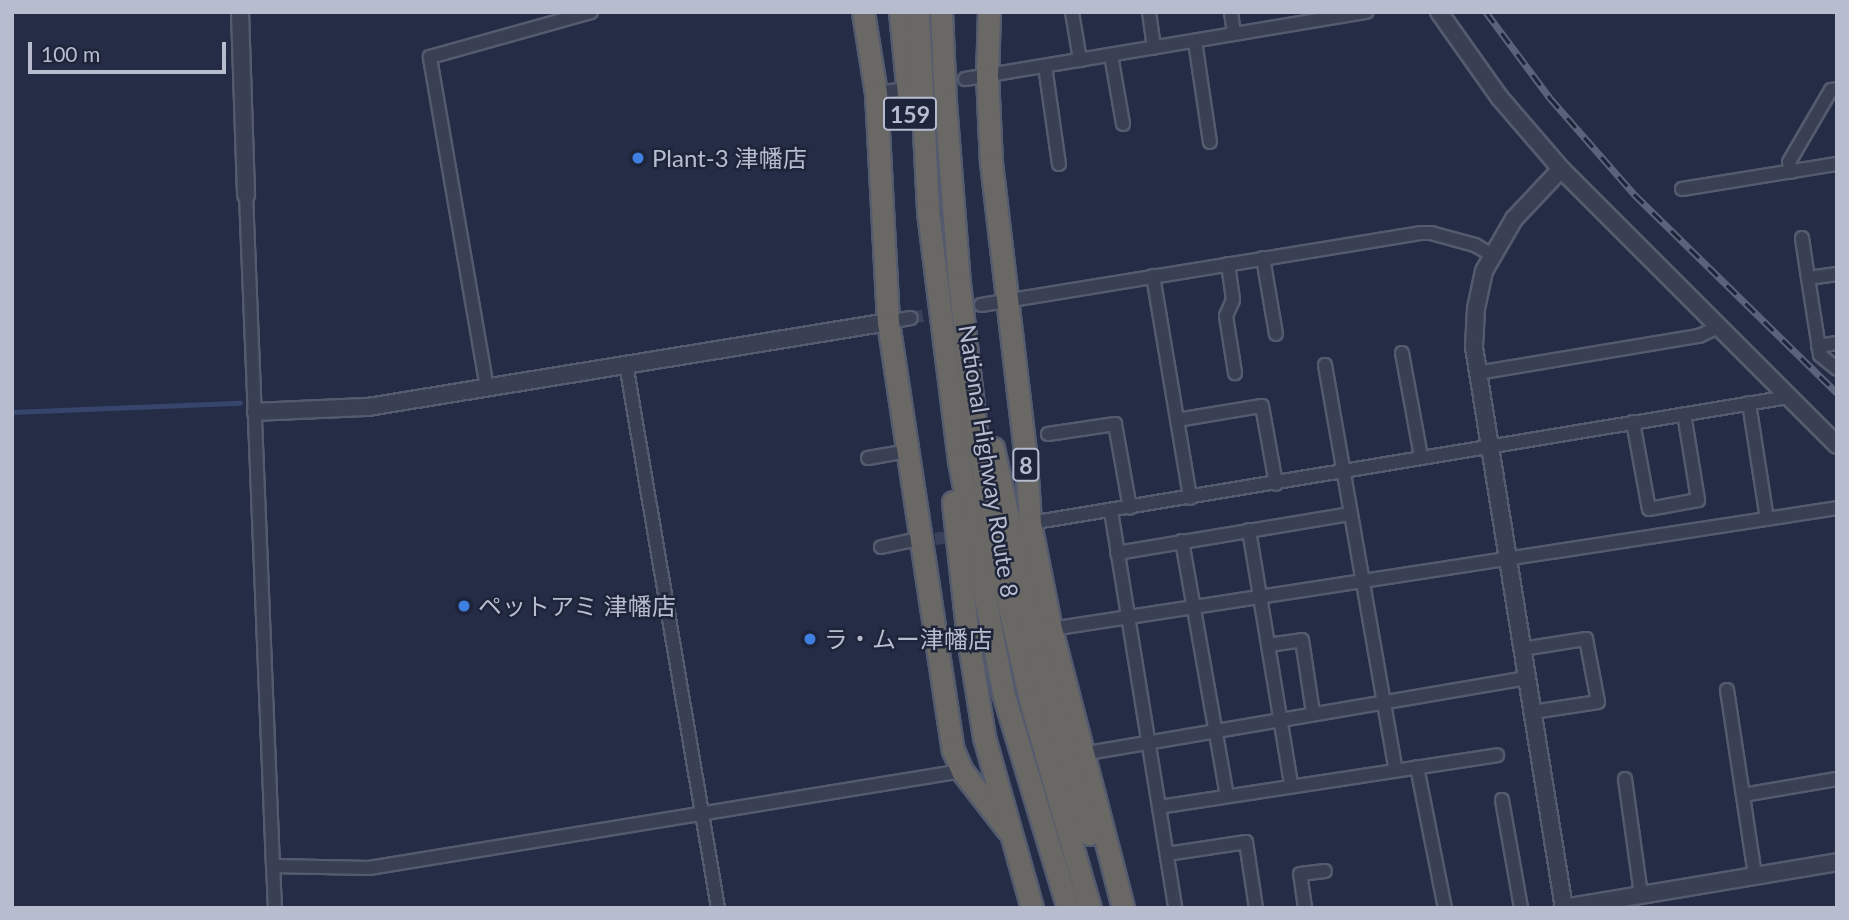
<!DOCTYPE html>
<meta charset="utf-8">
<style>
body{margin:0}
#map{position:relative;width:1849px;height:920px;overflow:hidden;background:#242d45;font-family:Lato,"Noto Sans JP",sans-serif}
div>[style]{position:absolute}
.stream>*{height:4.5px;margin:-2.25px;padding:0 2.25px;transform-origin:2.25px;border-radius:2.25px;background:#37456d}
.minor-tunnel>*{height:12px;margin-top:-6px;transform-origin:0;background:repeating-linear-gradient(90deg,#3a425a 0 12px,transparent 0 18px)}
.roads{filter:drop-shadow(2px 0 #555b6e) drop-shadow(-2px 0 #555b6e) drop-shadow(0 2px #555b6e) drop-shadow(0 -2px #555b6e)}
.minor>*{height:12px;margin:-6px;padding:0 6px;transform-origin:6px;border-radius:6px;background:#394054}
.tertiary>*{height:16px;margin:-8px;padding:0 8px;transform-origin:8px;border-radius:8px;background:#394054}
.trunk>*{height:21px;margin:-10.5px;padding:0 10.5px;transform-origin:10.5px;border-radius:10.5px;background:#696864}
.rail>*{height:7px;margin-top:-3.5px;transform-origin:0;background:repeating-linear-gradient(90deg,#1e253a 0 13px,#5b637b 0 26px);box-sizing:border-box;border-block:2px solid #5b637b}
.dots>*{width:19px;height:19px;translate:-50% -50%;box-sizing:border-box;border:4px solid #1e253a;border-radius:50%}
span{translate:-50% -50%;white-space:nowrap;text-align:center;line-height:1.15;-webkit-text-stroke:5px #1e253a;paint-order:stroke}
.shield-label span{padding:2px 5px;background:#1e253a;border:2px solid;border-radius:5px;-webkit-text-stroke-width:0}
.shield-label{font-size:23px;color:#b7bcce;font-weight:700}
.poi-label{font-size:24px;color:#b7bcce}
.left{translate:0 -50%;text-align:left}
.street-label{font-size:24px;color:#b7bcce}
.frame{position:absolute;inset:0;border:14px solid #b7bcce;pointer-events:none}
.scale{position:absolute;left:28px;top:42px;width:198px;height:32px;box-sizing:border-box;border:4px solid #b7bcce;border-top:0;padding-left:9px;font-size:21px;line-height:24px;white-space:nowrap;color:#b7bcce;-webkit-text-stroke:5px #1e253a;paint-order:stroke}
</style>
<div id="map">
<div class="stream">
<i style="left:12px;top:412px;width:228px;rotate:-2.3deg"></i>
</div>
<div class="minor-tunnel">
<i style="left:911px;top:318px;width:71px;rotate:-10.5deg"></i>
<i style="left:935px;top:539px;width:27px;rotate:-8deg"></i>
</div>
<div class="roads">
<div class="minor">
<i style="left:1072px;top:12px;width:49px;rotate:80.5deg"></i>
<i style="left:1149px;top:12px;width:36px;rotate:82deg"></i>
<i style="left:1231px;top:12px;width:22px;rotate:82deg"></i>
<i style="left:1195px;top:41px;width:102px;rotate:81.6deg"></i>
<i style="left:1111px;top:55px;width:70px;rotate:80.1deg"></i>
<i style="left:1045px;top:66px;width:99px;rotate:81.9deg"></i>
<i style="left:965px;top:79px;width:407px;rotate:-9.5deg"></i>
<i style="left:876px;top:93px;width:21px;rotate:-8deg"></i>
<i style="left:1791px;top:172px;width:10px;rotate:-101deg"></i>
<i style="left:1789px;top:162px;width:83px;rotate:-59.7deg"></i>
<i style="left:1831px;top:90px;width:6px;rotate:-9deg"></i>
<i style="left:1682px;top:189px;width:157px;rotate:-9.2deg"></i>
<i style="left:246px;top:195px;width:672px;rotate:87.7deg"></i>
<i style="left:1802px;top:238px;width:40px;rotate:81.5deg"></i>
<i style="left:1263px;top:258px;width:77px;rotate:80.3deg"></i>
<i style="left:1228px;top:264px;width:36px;rotate:82deg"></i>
<i style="left:1233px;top:300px;width:17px;rotate:114deg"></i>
<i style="left:1226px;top:316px;width:58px;rotate:81deg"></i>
<i style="left:1837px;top:274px;width:29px;rotate:172deg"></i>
<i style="left:1808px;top:278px;width:78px;rotate:81.1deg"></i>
<i style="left:1820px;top:355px;width:22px;rotate:39deg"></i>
<i style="left:1153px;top:276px;width:225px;rotate:80.5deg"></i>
<i style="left:981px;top:305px;width:445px;rotate:-9.3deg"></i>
<i style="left:1420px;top:233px;width:11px"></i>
<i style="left:1431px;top:233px;width:46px;rotate:15.3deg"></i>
<i style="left:1475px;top:245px;width:20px;rotate:30deg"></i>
<i style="left:888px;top:322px;width:23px;rotate:-10deg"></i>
<i style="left:1818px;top:346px;width:19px;rotate:-9deg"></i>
<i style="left:1402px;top:353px;width:106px;rotate:79.6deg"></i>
<i style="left:626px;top:364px;width:552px;rotate:80.4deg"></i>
<i style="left:1325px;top:365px;width:409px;rotate:80.1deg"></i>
<i style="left:1477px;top:373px;width:225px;rotate:-9.5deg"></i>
<i style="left:1699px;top:336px;width:21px;rotate:-25deg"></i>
<i style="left:487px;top:388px;width:336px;rotate:-99.8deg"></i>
<i style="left:430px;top:57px;width:167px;rotate:-15.6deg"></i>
<i style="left:1749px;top:403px;width:117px;rotate:81.2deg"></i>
<i style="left:1177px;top:420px;width:86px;rotate:-9.4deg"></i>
<i style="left:1262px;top:406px;width:79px;rotate:79.8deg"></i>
<i style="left:1633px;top:422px;width:88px;rotate:79.6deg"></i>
<i style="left:1649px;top:509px;width:50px;rotate:-10.4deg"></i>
<i style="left:1698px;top:500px;width:87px;rotate:-99.2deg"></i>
<i style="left:1048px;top:434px;width:68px;rotate:-8.5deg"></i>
<i style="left:1115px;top:424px;width:85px;rotate:79.9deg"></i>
<i style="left:868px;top:458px;width:41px;rotate:-9.9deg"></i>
<i style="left:1111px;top:511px;width:402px;rotate:80.8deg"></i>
<i style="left:1024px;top:524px;width:775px;rotate:-9.43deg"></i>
<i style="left:1249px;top:530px;width:258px;rotate:80.6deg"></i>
<i style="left:1182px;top:541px;width:259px;rotate:80deg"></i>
<i style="left:881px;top:547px;width:40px;rotate:-12deg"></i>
<i style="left:1117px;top:553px;width:237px;rotate:-9.5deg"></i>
<i style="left:1051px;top:629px;width:795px;rotate:-8.75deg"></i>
<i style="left:1268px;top:645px;width:34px;rotate:-8deg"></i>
<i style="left:1302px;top:640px;width:74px;rotate:81.4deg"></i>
<i style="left:1522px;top:649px;width:65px;rotate:-8.9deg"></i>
<i style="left:1586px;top:639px;width:64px;rotate:79.2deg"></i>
<i style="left:1598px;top:702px;width:66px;rotate:171.3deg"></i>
<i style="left:1727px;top:690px;width:188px;rotate:81.4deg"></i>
<i style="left:1082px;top:754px;width:451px;rotate:-9.7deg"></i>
<i style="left:1417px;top:767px;width:144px;rotate:78.8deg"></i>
<i style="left:1625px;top:779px;width:117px;rotate:82.1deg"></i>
<i style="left:1743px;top:795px;width:95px;rotate:-9.7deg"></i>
<i style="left:1502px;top:800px;width:110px;rotate:80deg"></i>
<i style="left:1159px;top:807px;width:342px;rotate:-8.7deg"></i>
<i style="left:1167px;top:854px;width:80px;rotate:-8.6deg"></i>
<i style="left:1246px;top:842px;width:67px;rotate:81.4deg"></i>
<i style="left:275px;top:908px;width:42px;rotate:-92.7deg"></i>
<i style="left:273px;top:866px;width:96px;rotate:1.2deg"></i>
<i style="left:369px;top:868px;width:601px;rotate:-9.29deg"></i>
<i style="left:1305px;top:908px;width:34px;rotate:-98deg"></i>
<i style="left:1300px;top:874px;width:25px;rotate:-7deg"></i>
</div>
<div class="tertiary">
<i style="left:240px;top:12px;width:183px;rotate:88.1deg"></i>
<i style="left:1439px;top:12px;width:105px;rotate:54.7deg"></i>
<i style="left:1500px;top:98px;width:94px;rotate:49.3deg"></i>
<i style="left:1561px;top:169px;width:390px;rotate:45deg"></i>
<i style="left:1561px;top:169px;width:69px;rotate:133.2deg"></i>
<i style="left:1514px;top:219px;width:60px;rotate:120deg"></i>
<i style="left:1484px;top:271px;width:39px;rotate:102deg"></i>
<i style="left:1476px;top:309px;width:38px;rotate:93deg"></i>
<i style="left:1474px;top:347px;width:568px;rotate:80.89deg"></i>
<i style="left:256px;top:412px;width:112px;rotate:-2.6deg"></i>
<i style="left:368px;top:407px;width:527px;rotate:-9.28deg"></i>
<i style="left:1563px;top:908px;width:278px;rotate:-9.5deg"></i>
</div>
<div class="trunk">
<i style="left:863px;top:12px;width:82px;rotate:80.9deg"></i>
<i style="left:876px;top:93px;width:229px;rotate:87deg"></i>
<i style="left:888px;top:322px;width:433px;rotate:81.4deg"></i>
<i style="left:953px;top:750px;width:23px;rotate:67deg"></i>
<i style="left:962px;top:771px;width:75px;rotate:52.1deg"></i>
<i style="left:900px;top:12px;width:82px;rotate:84.4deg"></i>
<i style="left:918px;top:12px;width:200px;rotate:87.1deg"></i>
<i style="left:928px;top:212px;width:251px;rotate:82.9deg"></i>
<i style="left:959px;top:461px;width:239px;rotate:79.2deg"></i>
<i style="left:1004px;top:696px;width:221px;rotate:73.2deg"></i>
<i style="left:941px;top:12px;width:90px;rotate:87.5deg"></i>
<i style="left:945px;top:102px;width:182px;rotate:85.6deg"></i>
<i style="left:959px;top:283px;width:158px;rotate:83.5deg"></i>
<i style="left:977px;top:440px;width:135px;rotate:79.8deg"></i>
<i style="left:1001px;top:573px;width:134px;rotate:77.1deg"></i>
<i style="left:1031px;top:704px;width:212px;rotate:73.9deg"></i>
<i style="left:989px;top:12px;width:63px;rotate:91.8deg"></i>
<i style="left:987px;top:75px;width:87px;rotate:87.4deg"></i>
<i style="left:991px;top:162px;width:301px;rotate:83.3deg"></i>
<i style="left:1026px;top:461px;width:62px;rotate:86.3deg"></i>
<i style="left:1030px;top:523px;width:108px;rotate:78.8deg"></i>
<i style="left:1051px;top:629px;width:288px;rotate:75.5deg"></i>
<i style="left:993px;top:448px;width:216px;rotate:77.7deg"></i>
<i style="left:1039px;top:659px;width:182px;rotate:74.1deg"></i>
<i style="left:953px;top:502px;width:136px;rotate:83.7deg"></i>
<i style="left:968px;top:637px;width:101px;rotate:80.9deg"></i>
<i style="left:984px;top:737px;width:178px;rotate:74.3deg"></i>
</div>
</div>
<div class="rail">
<i style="left:1486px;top:12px;width:107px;rotate:53.3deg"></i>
<i style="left:1550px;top:98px;width:128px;rotate:48.8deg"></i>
<i style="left:1634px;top:194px;width:284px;rotate:44.4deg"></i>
</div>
<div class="dots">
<i style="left:638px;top:158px;background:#3f7fe0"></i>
<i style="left:464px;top:606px;background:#3f7fe0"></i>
<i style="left:810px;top:639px;background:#3f7fe0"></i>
</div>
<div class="shield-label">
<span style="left:910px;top:114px">159</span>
<span style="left:1026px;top:465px">8</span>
</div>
<div class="poi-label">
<span class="left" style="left:652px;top:158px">Plant-3 津幡店</span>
<span class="left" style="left:478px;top:606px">ペットアミ 津幡店</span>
<span class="left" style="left:824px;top:639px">ラ・ムー津幡店</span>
</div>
<div class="street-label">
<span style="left:989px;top:461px;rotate:81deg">National Highway Route 8</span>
</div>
<div class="frame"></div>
<div class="scale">100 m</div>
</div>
